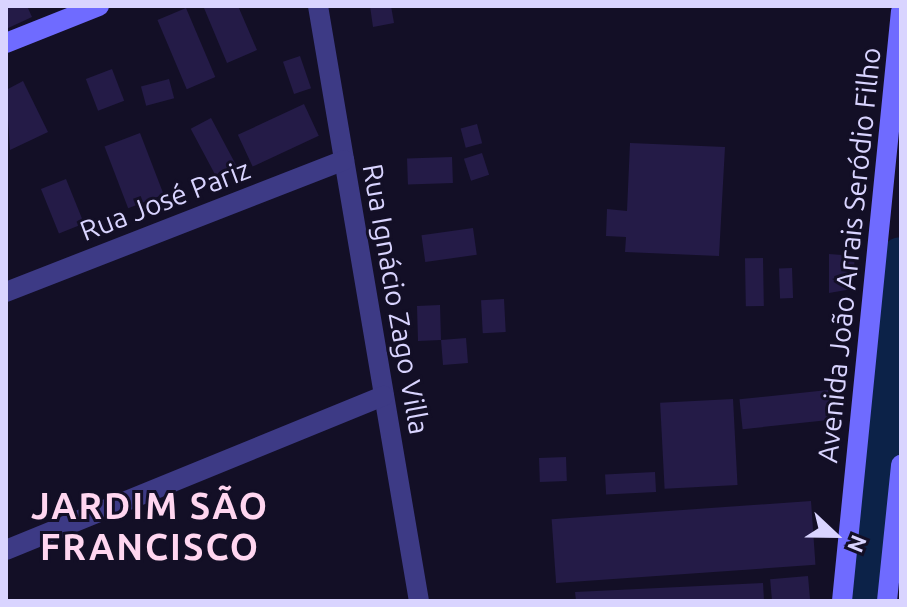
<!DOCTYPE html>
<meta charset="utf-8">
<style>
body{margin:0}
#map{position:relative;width:907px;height:607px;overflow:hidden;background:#130f26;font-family:Ubuntu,sans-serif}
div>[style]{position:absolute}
.river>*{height:44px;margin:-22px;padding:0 22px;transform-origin:22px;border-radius:22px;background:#0c2248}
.building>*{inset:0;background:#241b47;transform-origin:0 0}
.minor>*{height:20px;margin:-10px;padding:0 10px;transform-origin:10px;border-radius:10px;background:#3d3a85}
.secondary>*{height:20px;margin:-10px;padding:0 10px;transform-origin:10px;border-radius:10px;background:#6f6bff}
span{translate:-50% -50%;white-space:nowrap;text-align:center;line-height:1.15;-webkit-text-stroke:6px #130f26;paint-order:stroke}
.street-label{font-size:28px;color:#d9d4ff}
.district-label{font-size:36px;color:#ffd6f0;font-weight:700;letter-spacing:2px}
.frame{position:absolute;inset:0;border:8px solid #d9d4ff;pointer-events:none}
.north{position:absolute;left:795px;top:495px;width:80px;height:80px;-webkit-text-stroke:6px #130f26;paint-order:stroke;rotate:112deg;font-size:22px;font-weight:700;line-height:32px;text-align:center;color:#d9d4ff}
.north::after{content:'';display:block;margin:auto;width:28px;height:36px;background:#d9d4ff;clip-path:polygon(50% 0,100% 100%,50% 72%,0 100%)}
</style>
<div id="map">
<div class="river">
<i style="left:862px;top:601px;width:344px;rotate:-83.5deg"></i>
</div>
<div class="building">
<i style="clip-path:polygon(6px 6px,27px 6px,32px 17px,6px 29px)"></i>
<i style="clip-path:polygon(209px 6px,238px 6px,257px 50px,227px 63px,204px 8px)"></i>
<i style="clip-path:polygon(370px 6px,391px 6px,394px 23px,373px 27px)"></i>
<i style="left:186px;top:8px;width:75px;height:31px;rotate:67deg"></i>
<i style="left:300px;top:56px;width:34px;height:18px;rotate:71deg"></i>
<i style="left:112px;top:69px;width:34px;height:28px;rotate:69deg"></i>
<i style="left:169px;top:79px;width:20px;height:29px;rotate:75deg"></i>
<i style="clip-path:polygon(23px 81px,48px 132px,10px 150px,6px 90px)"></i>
<i style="left:304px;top:104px;width:35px;height:73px;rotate:65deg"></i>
<i style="left:211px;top:118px;width:55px;height:23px;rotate:62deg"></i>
<i style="left:477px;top:124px;width:20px;height:17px;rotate:75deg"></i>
<i style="left:140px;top:133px;width:66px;height:38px;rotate:69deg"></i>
<i style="clip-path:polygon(630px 143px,725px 147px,719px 256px,625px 252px,626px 237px,606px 236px,607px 209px,627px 211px)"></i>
<i style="left:482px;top:153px;width:23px;height:19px;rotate:72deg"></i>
<i style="left:452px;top:157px;width:26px;height:45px;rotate:88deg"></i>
<i style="left:66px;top:179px;width:48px;height:27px;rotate:68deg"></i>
<i style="left:473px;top:228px;width:27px;height:52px;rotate:82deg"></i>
<i style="clip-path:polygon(829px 254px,855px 256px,852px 289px,829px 293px)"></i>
<i style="left:763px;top:258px;width:48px;height:18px;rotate:89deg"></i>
<i style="left:792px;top:268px;width:30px;height:13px;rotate:88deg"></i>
<i style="left:504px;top:299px;width:33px;height:23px;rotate:87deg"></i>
<i style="clip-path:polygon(440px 305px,441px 340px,466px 338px,468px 363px,443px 365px,441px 340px,418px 341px,417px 306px)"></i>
<i style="left:828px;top:390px;width:30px;height:89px;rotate:84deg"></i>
<i style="left:733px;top:399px;width:86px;height:73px;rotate:87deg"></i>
<i style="left:566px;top:457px;width:24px;height:27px;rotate:88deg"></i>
<i style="left:655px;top:472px;width:20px;height:50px;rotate:87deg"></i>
<i style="left:811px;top:501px;width:64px;height:260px;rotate:86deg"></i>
<i style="left:808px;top:576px;width:25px;height:38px;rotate:85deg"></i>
<i style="clip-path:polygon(763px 583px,764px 601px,576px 601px,575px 592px)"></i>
</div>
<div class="minor">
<i style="left:318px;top:6px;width:604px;rotate:80.37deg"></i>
<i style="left:6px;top:292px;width:363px;rotate:-21.3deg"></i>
<i style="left:6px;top:550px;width:408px;rotate:-22.2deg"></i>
</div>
<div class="secondary">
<i style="left:6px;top:43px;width:100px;rotate:-21.7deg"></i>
<i style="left:842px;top:601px;width:593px;rotate:-84.29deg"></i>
<i style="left:887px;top:601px;width:137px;rotate:-84.1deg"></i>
</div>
<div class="street-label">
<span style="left:165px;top:200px;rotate:-21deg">Rua José Pariz</span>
<span style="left:849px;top:255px;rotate:-84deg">Avenida João Arrais Seródio Filho</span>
<span style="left:396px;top:299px;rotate:80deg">Rua Ignácio Zago Villa</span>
</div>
<div class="district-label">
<span style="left:150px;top:526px">JARDIM SÃO<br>FRANCISCO</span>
</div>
<div class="frame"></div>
<div class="north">N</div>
</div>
